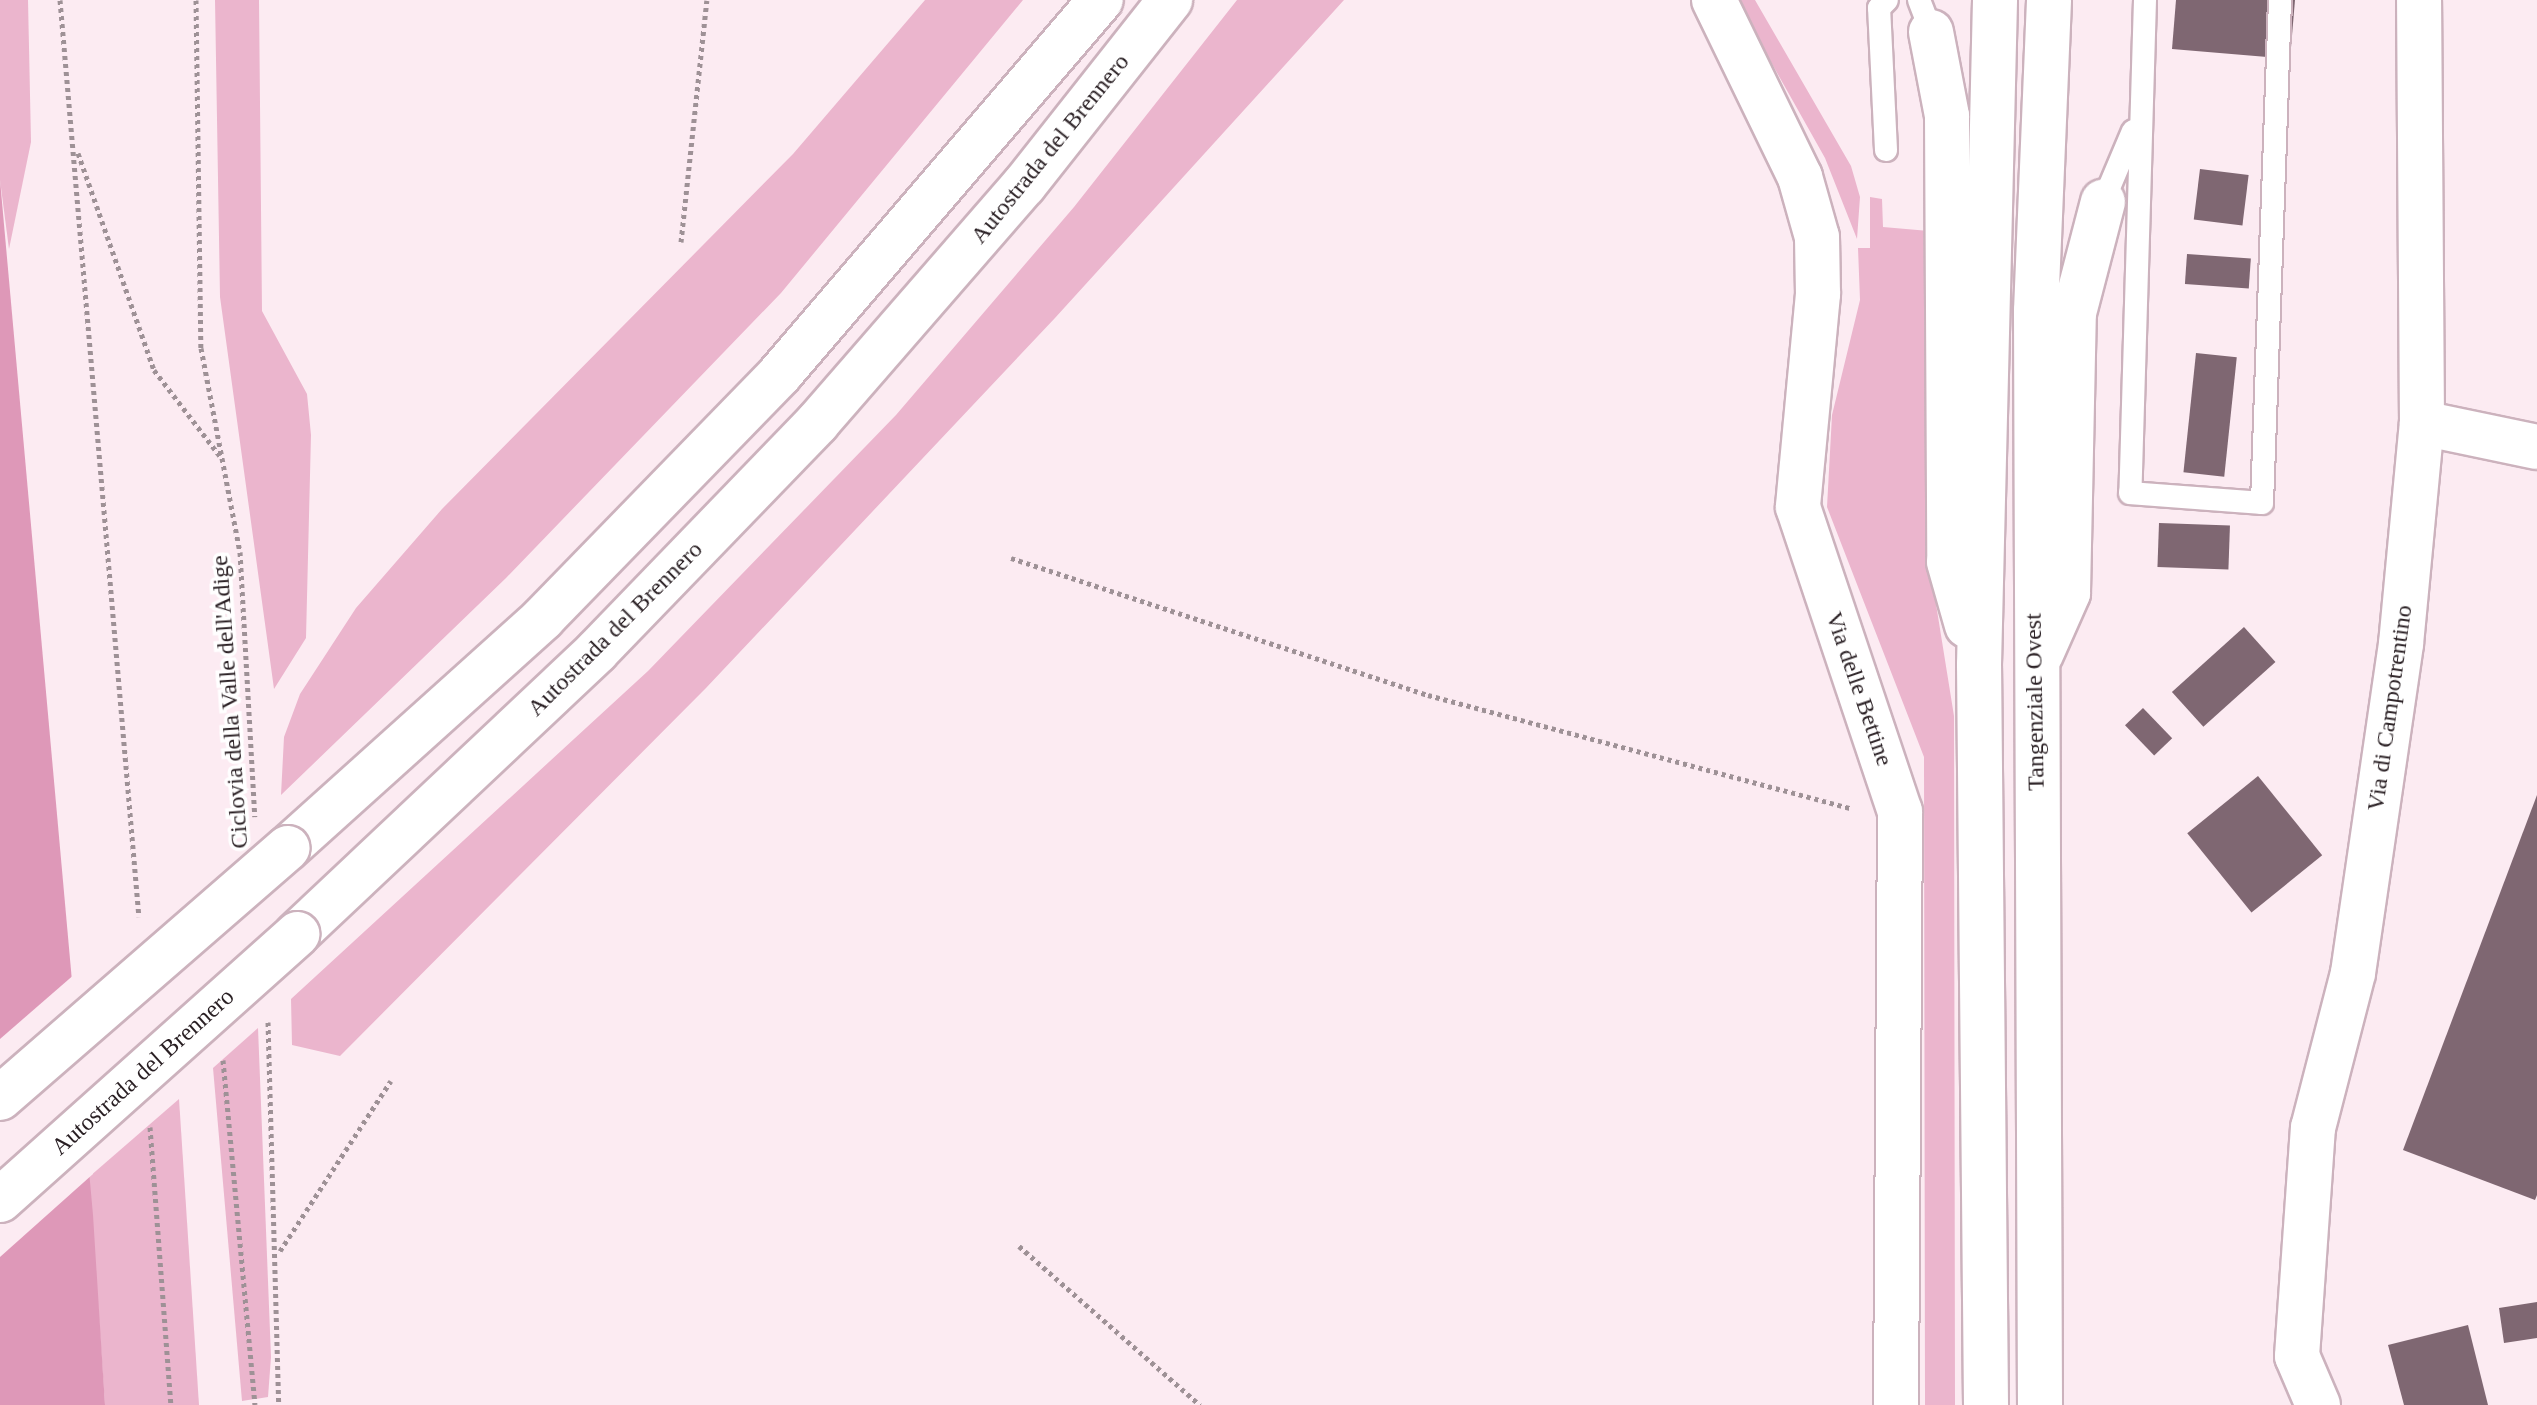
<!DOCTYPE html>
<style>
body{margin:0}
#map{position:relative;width:2537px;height:1405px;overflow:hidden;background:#fcebf2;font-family:"Times New Roman",serif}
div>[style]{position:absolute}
.green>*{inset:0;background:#ebb5cd}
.water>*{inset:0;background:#de98b8}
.pier>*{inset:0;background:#fcebf2}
.building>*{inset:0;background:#7f6772;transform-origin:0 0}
.path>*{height:5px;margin-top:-2.5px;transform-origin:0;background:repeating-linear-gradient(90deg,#9e9196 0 4px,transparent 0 8px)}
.roads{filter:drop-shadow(2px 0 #ccb2bd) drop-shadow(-2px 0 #ccb2bd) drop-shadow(0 2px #ccb2bd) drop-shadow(0 -2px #ccb2bd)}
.service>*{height:22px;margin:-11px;padding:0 11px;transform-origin:11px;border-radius:11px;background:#fff}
.minor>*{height:44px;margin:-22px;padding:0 22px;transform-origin:22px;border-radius:22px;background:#fff}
.trunk>*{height:44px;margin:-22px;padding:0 22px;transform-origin:22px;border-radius:22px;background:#fff}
.motorway>*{height:44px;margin:-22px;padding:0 22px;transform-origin:22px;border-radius:22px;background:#fff}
.bridges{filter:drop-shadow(2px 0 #ccb2bd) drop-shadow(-2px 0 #ccb2bd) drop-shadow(0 2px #ccb2bd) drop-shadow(0 -2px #ccb2bd)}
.motorway-bridge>*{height:44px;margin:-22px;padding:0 22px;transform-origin:22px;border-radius:22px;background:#fff}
span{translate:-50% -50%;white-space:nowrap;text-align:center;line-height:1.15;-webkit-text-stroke:7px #fff;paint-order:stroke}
.street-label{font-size:24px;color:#291f23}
</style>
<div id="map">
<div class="green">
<i style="clip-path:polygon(0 0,28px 0,31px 142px,9px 249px,0 180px)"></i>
<i style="clip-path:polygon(215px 0,259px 0,262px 311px,307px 394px,311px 435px,306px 638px,274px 689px,220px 297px)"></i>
<i style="clip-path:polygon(925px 0,1023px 0,781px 293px,506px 578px,281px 795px,284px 737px,300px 694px,356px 608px,442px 509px,793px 154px)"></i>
<i style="clip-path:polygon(1237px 0,1344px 0,1055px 318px,706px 688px,340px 1056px,292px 1045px,291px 999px,648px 671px,896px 415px,1074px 207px)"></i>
<i style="clip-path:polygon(1736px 0,1755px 0,1851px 166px,1860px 197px,1857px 239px,1825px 158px)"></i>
<i style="clip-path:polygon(1870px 197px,1882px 199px,1883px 227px,1929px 231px,1931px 573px,1954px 716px,1955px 1405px,1925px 1405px,1924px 757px,1827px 507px,1832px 415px,1860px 300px,1858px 248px,1870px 248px)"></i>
<i style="clip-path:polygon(258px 1028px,271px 1357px,268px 1397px,242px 1401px,213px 1068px)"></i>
<i style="clip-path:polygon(179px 1099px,199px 1405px,105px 1405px,89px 1177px)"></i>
</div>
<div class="water">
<i style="clip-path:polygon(0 180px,93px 1215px,105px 1405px,0 1405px)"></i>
</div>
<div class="pier">
<i style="clip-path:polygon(76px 973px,93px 1174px,0 1257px,0 1039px)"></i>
</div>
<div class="building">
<i style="clip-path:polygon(2176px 0,2295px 0,2290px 59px,2172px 49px)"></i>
<i style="left:2200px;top:169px;width:49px;height:51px;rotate:7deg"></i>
<i style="left:2187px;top:254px;width:64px;height:30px;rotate:4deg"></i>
<i style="left:2196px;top:353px;width:41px;height:120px;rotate:6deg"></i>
<i style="left:2159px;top:523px;width:71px;height:44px;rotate:2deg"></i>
<i style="left:2244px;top:627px;width:47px;height:97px;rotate:48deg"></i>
<i style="left:2143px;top:708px;width:42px;height:25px;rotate:46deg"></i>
<i style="left:2258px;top:776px;width:102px;height:91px;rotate:51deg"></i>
<i style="clip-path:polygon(2537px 795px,2537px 1195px,2535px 1200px,2403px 1150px)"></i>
<i style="clip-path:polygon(2537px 1302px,2537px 1338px,2504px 1343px,2499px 1308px)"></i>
<i style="clip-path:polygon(2468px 1325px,2488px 1405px,2404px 1405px,2388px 1345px)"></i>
</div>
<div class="path">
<i style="left:60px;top:0;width:920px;rotate:85.08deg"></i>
<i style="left:196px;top:0;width:348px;rotate:89.2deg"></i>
<i style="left:201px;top:348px;width:208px;rotate:79.2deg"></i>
<i style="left:240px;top:552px;width:265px;rotate:86.8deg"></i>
<i style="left:78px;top:153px;width:230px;rotate:70.7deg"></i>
<i style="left:154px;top:370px;width:108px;rotate:52.5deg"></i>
<i style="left:681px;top:242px;width:243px;rotate:-83.9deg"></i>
<i style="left:1011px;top:558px;width:439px;rotate:18.2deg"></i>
<i style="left:1428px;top:695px;width:438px;rotate:15deg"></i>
<i style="left:268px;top:1022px;width:383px;rotate:88.4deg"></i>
<i style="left:223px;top:1060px;width:346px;rotate:84.7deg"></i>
<i style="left:150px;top:1127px;width:279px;rotate:85.7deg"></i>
<i style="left:1019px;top:1246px;width:241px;rotate:41.3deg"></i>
<i style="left:280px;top:1251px;width:203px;rotate:-56.9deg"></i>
</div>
<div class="roads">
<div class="service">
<i style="left:1919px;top:0;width:34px;rotate:69deg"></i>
<i style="left:2145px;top:0;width:493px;rotate:91.7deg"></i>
<i style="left:2130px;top:493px;width:132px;rotate:4.3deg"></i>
<i style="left:2262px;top:503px;width:503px;rotate:-87.95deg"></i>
<i style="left:1886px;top:150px;width:142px;rotate:-92.8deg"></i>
<i style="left:1879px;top:8px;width:11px;rotate:-45deg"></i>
<i style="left:2103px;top:202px;width:77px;rotate:-67.1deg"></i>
</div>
<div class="minor">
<i style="left:1714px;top:0;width:197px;rotate:64.1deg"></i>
<i style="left:1800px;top:177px;width:62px;rotate:74.2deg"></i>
<i style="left:1817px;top:237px;width:57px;rotate:89deg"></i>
<i style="left:1818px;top:294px;width:214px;rotate:95.4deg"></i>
<i style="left:1798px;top:507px;width:321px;rotate:71.5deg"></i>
<i style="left:1900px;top:811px;width:594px;rotate:90.39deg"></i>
<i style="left:2422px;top:423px;width:117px;rotate:11.8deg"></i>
<i style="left:2318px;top:1405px;width:53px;rotate:-113.2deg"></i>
<i style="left:2297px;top:1356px;width:229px;rotate:-86deg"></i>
<i style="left:2313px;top:1128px;width:160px;rotate:-75.5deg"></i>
<i style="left:2353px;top:973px;width:332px;rotate:-81.7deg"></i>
<i style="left:2401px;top:644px;width:222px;rotate:-84.6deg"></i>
<i style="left:2422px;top:423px;width:423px;rotate:-90.4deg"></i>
</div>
<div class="trunk">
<i style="left:1931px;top:32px;width:86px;rotate:79.2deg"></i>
<i style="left:1947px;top:116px;width:446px;rotate:89.7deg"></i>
<i style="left:1949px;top:562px;width:66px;rotate:74.1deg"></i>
<i style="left:2041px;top:654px;width:67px;rotate:-66.1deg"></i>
<i style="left:2068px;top:593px;width:280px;rotate:-88.8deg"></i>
<i style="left:2074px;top:313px;width:115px;rotate:-75.4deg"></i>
<i style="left:1986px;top:1405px;width:740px;rotate:-90.54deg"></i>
<i style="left:1979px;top:665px;width:665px;rotate:-88.62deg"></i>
<i style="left:2040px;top:1405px;width:1094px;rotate:-90.21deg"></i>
<i style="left:2036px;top:311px;width:311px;rotate:-87.6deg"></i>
</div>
<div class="motorway">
<i style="left:288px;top:848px;width:343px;rotate:-42deg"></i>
<i style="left:543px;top:618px;width:340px;rotate:-45.8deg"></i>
<i style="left:780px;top:374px;width:493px;rotate:-49.4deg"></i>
<i style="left:297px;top:934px;width:412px;rotate:-43.3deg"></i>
<i style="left:597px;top:651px;width:317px;rotate:-46deg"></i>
<i style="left:817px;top:423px;width:315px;rotate:-49deg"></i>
<i style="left:1024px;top:185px;width:236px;rotate:-51.7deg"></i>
</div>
</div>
<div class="bridges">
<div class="motorway-bridge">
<i style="left:0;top:1098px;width:381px;rotate:-41deg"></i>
<i style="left:0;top:1200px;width:399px;rotate:-41.8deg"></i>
</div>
</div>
<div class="street-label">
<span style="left:1050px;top:149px;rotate:-51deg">Autostrada del Brennero</span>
<span style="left:615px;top:629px;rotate:-45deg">Autostrada del Brennero</span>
<span style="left:1859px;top:689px;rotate:71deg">Via delle Bettine</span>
<span style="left:230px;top:702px;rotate:-94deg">Ciclovia della Valle dell'Adige</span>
<span style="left:2035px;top:702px;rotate:-91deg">Tangenziale Ovest</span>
<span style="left:2390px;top:708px;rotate:-82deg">Via di Campotrentino</span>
<span style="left:143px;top:1072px;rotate:-42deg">Autostrada del Brennero</span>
</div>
</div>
